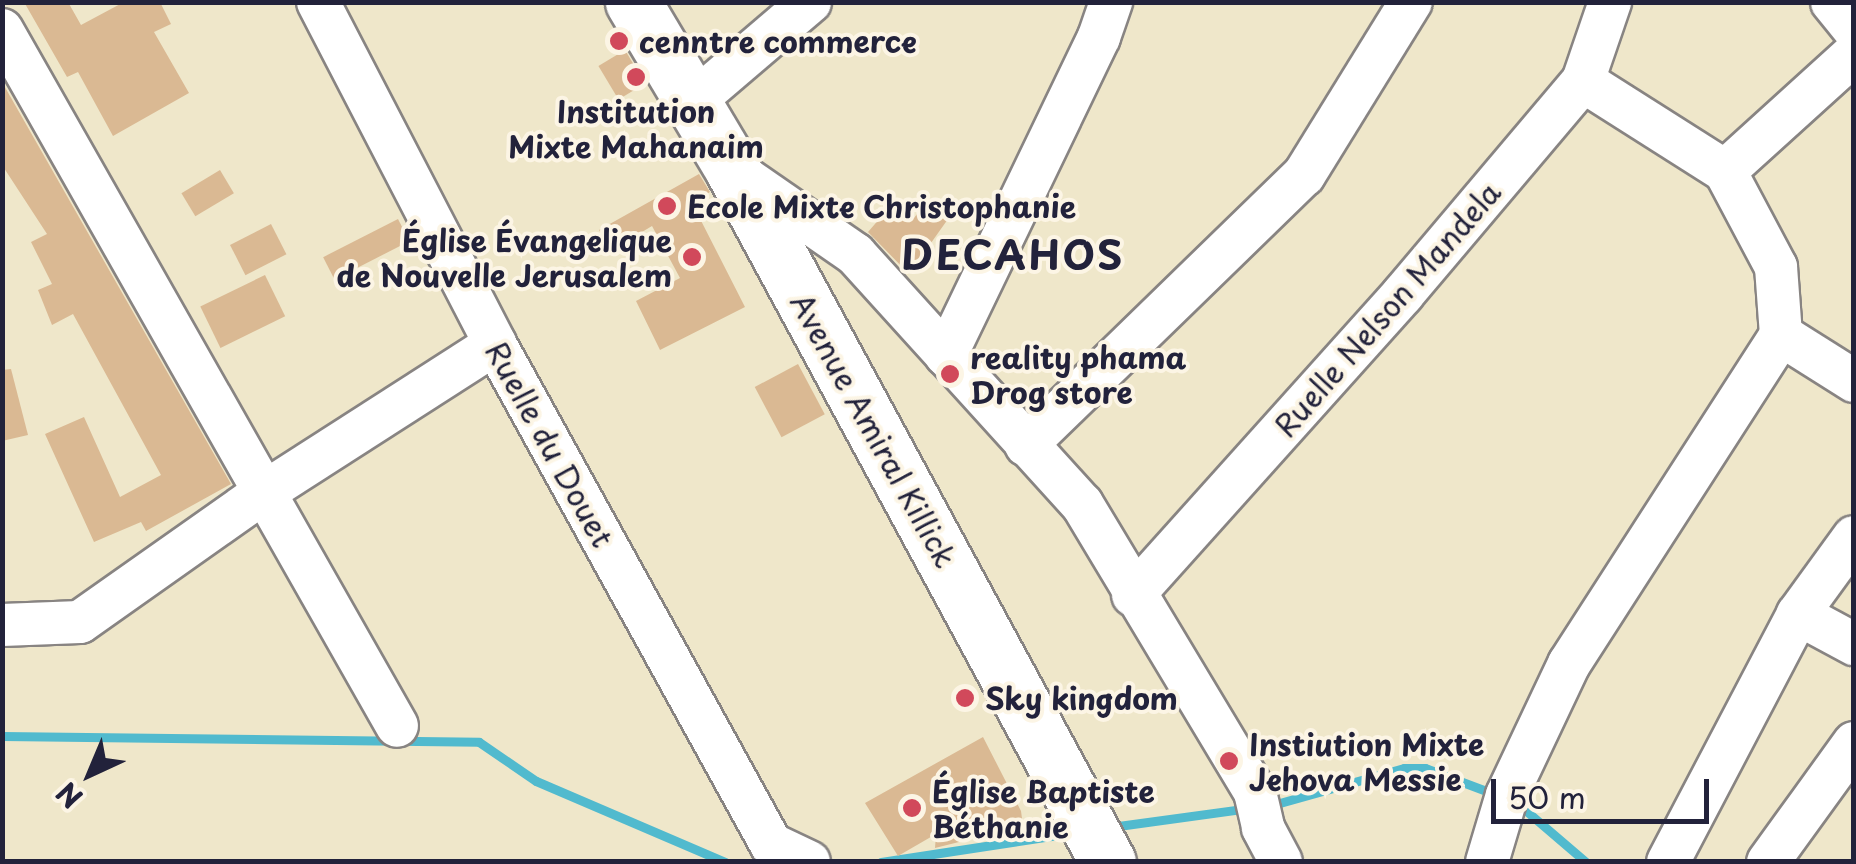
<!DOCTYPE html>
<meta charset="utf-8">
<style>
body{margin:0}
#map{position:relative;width:1856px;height:864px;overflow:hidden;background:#efe7ca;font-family:"Playpen Sans",sans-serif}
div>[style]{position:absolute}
.stream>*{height:9px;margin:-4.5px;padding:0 4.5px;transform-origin:4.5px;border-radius:4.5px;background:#51bace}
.building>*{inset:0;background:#dab993;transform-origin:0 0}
.roads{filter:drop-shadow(2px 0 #888482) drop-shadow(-2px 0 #888482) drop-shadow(0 2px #888482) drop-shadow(0 -2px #888482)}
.minor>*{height:42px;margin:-21px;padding:0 21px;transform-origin:21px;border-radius:21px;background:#fff}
.major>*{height:55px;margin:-27.5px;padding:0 27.5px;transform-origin:27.5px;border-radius:27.5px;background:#fff}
.dots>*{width:28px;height:28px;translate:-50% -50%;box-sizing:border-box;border:5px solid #fcf5e5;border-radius:50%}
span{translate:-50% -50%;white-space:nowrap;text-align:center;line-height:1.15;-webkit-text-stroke:8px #fcf5e5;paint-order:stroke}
.poi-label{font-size:30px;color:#22223b;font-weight:700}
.left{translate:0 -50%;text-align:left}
.right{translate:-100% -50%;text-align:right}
.street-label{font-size:30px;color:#22223b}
.district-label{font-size:40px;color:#22223b;font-weight:700;letter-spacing:2.5px}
.frame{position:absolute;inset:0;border:5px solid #22223b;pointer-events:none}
.north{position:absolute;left:40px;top:724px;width:100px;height:100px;-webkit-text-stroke:8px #fcf5e5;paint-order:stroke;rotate:224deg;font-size:28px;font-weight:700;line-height:40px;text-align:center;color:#22223b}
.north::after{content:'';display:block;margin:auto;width:35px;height:45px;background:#22223b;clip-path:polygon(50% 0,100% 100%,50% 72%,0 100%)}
.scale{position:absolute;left:1491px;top:779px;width:218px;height:45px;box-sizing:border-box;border:5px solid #22223b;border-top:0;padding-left:12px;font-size:30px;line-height:35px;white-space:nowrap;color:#22223b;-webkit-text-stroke:8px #fcf5e5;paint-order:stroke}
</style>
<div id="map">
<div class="stream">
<i style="left:2px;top:736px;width:477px;rotate:0.7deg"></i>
<i style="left:479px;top:742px;width:69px;rotate:34.4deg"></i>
<i style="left:536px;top:781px;width:206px;rotate:23.2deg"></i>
<i style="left:1518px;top:804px;width:89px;rotate:40.5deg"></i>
<i style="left:1269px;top:806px;width:140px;rotate:-15.7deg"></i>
<i style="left:1404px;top:768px;width:21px"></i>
<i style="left:1425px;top:768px;width:74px;rotate:20.6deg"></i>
<i style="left:1111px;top:827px;width:139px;rotate:-7.8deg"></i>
<i style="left:881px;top:862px;width:192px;rotate:-8.7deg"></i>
</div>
<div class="building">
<i style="clip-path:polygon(24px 2px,68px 2px,81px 25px,124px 2px,160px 2px,171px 24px,154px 32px,189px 93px,113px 136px,78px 72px,67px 77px)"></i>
<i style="left:625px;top:50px;width:39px;height:31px;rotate:59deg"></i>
<i style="clip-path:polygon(2px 82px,231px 484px,146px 531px,141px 522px,94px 542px,45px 434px,84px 417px,120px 497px,161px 475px,73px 314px,52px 325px,38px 290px,52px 284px,31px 242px,47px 234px,2px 165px)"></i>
<i style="left:220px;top:170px;width:27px;height:45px;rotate:59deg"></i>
<i style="clip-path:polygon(699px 174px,710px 192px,692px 203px,745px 307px,660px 350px,636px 301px,680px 278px,652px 226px,612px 250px,599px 230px)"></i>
<i style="clip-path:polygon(928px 200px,948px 219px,909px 274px,868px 232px,894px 202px,914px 218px)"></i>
<i style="left:398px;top:219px;width:25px;height:84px;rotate:63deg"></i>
<i style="left:271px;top:224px;width:34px;height:46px;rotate:63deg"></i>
<i style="left:265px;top:275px;width:46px;height:72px;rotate:64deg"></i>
<i style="left:798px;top:364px;width:57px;height:49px;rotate:62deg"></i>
<i style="clip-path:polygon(11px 369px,28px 435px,2px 441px,2px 370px)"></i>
<i style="clip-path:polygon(983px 737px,1021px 811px,1023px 826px,935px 848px,936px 834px,898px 856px,865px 803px)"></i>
</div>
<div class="roads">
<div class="minor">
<i style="left:318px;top:2px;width:385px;rotate:62.6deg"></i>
<i style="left:495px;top:344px;width:571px;rotate:61.1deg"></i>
<i style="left:771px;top:844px;width:42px;rotate:25.3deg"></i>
<i style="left:1832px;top:2px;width:35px;rotate:51deg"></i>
<i style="left:2px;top:30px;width:800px;rotate:60.42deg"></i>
<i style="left:1583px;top:81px;width:168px;rotate:32.4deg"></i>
<i style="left:1725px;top:171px;width:109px;rotate:62deg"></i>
<i style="left:1776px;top:267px;width:68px;rotate:85.8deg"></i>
<i style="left:1781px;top:335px;width:86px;rotate:32.2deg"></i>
<i style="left:693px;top:102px;width:154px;rotate:-40.5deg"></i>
<i style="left:735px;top:171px;width:146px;rotate:34.7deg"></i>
<i style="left:855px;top:254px;width:338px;rotate:47.8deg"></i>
<i style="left:1082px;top:504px;width:336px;rotate:59deg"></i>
<i style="left:1255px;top:792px;width:37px;rotate:77deg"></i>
<i style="left:1263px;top:828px;width:38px;rotate:62deg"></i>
<i style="left:1725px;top:171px;width:174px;rotate:-42.2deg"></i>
<i style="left:946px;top:355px;width:353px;rotate:-64.3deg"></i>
<i style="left:1099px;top:37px;width:37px;rotate:-71deg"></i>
<i style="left:1026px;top:445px;width:388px;rotate:-44.2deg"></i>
<i style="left:1304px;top:175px;width:203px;rotate:-58.3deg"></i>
<i style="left:1133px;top:595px;width:404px;rotate:-48.1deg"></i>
<i style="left:1403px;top:294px;width:279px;rotate:-49.8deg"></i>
<i style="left:1583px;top:81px;width:83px;rotate:-71.1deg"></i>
<i style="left:1798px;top:614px;width:64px;rotate:28.2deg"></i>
<i style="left:2px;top:625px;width:78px;rotate:-2.2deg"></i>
<i style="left:80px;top:622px;width:224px;rotate:-35.2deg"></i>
<i style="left:263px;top:493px;width:276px;rotate:-32.7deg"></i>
<i style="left:1487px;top:862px;width:70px;rotate:-73.4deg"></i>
<i style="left:1507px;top:795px;width:145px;rotate:-64.7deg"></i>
<i style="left:1569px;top:664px;width:391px;rotate:-57.2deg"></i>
<i style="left:1668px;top:862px;width:280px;rotate:-62.3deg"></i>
<i style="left:1798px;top:614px;width:95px;rotate:-54deg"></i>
<i style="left:1768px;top:862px;width:147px;rotate:-54.1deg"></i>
</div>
<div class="major">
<i style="left:633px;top:2px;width:196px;rotate:59.2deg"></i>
<i style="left:733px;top:170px;width:787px;rotate:61.55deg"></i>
</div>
</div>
<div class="dots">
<i style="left:619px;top:41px;background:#d1495b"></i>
<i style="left:636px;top:77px;background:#d1495b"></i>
<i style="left:667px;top:206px;background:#d1495b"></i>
<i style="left:692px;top:257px;background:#d1495b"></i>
<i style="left:950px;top:374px;background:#d1495b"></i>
<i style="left:965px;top:698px;background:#d1495b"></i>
<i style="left:1229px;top:761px;background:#d1495b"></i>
<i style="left:912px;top:808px;background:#d1495b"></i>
</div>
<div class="poi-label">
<span class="left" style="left:639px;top:41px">cenntre commerce</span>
<span style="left:636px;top:128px">Institution<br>Mixte Mahanaim</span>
<span class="left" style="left:687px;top:206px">Ecole Mixte Christophanie</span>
<span class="right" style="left:672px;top:257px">Église Évangelique<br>de Nouvelle Jerusalem</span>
<span class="left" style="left:970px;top:374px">reality phama<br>Drog store</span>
<span class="left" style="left:985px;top:698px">Sky kingdom</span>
<span class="left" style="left:1249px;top:761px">Instiution Mixte<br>Jehova Messie</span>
<span class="left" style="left:932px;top:808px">Église Baptiste<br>Béthanie</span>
</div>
<div class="street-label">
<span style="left:1387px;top:309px;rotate:-49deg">Ruelle Nelson Mandela</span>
<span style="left:874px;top:430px;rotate:61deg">Avenue Amiral Killick</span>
<span style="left:550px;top:444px;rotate:61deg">Ruelle du Douet</span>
</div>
<div class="district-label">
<span style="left:1013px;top:254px">DECAHOS</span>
</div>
<div class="frame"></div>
<div class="north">N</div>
<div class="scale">50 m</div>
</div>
